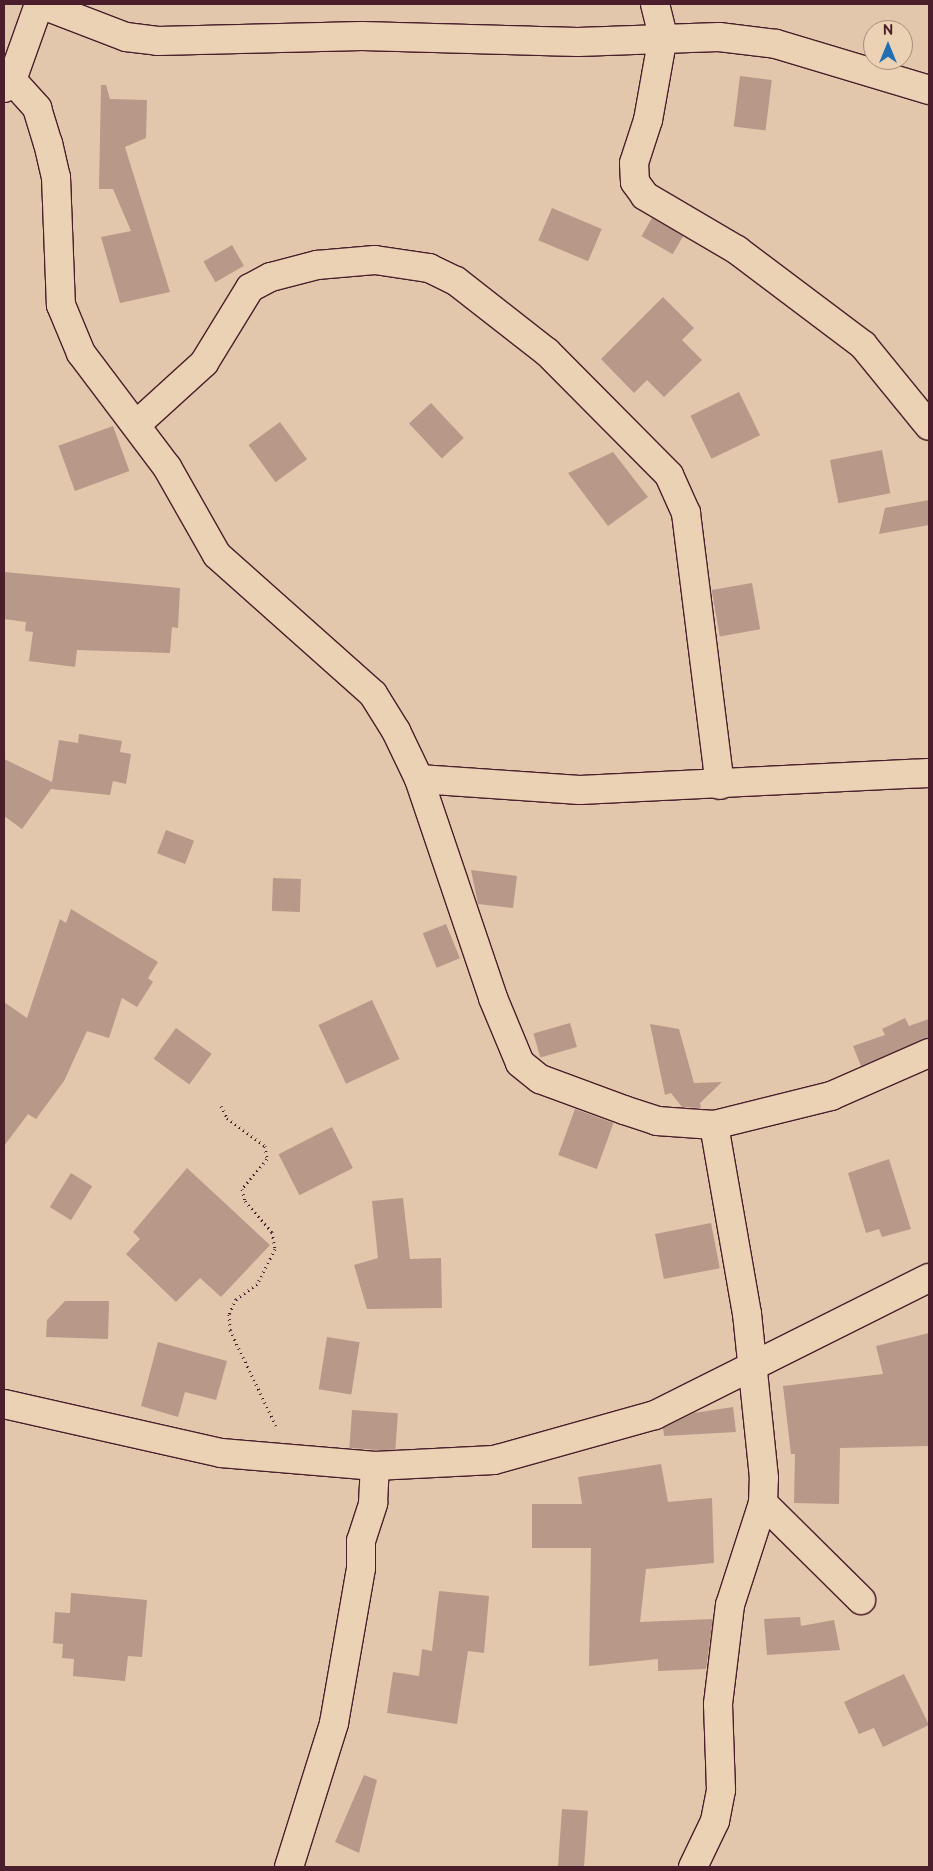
<!DOCTYPE html>
<style>
body{margin:0}
#map{position:relative;width:933px;height:1871px;overflow:hidden;background:#e2c7ac;font-family:"Balsamiq Sans",sans-serif}
div>[style]{position:absolute}
.building>*{inset:0;background:#b89888;transform-origin:0 0}
.path>*{height:3px;margin-top:-1.5px;transform-origin:0;background:repeating-linear-gradient(90deg,#4a1f2b 0 1px,transparent 0 5px)}
.roads{filter:drop-shadow(1px 0 #4a1f2b) drop-shadow(-1px 0 #4a1f2b) drop-shadow(0 1px #4a1f2b) drop-shadow(0 -1px #4a1f2b)}
.street>*{height:28px;margin:-14px;padding:0 14px;transform-origin:14px;border-radius:14px;background:#ecd2b4}
span{translate:-50% -50%;white-space:nowrap;text-align:center;line-height:1.15;-webkit-text-stroke:4px #ecd2b4;paint-order:stroke}
.frame{position:absolute;inset:0;border:5px solid #4a1f2b;pointer-events:none}
.north{position:absolute;left:863px;top:20px;width:50px;height:50px;box-sizing:border-box;background:#ecd2b4;border:1px solid #ab8a7d;border-radius:50%;rotate:0deg;font-size:14px;font-weight:700;line-height:20px;text-align:center;color:#4a1f2b}
.north::after{content:'';display:block;margin:auto;width:18px;height:22px;background:#1f6fb2;clip-path:polygon(50% 0,100% 100%,50% 72%,0 100%)}
</style>
<div id="map">
<div class="building">
<i style="left:740px;top:76px;width:32px;height:51px;rotate:7deg"></i>
<i style="clip-path:polygon(101px 85px,106px 85px,110px 99px,147px 100px,146px 138px,125px 147px,170px 292px,120px 303px,101px 237px,131px 231px,113px 189px,99px 189px)"></i>
<i style="left:552px;top:208px;width:54px;height:35px;rotate:23deg"></i>
<i style="left:652px;top:218px;width:36px;height:21px;rotate:30deg"></i>
<i style="left:232px;top:245px;width:24px;height:33px;rotate:60deg"></i>
<i style="clip-path:polygon(663px 297px,694px 328px,682px 340px,702px 360px,664px 397px,647px 380px,634px 393px,601px 359px)"></i>
<i style="left:739px;top:392px;width:48px;height:54px;rotate:64deg"></i>
<i style="left:431px;top:403px;width:48px;height:30px;rotate:47deg"></i>
<i style="left:280px;top:422px;width:46px;height:39px;rotate:54deg"></i>
<i style="left:113px;top:426px;width:48px;height:58px;rotate:70deg"></i>
<i style="left:882px;top:450px;width:44px;height:53px;rotate:79deg"></i>
<i style="clip-path:polygon(613px 452px,648px 497px,608px 526px,568px 473px)"></i>
<i style="clip-path:polygon(929px 500px,929px 525px,879px 534px,885px 508px)"></i>
<i style="clip-path:polygon(4px 572px,180px 588px,178px 628px,172px 627px,170px 653px,77px 650px,75px 667px,29px 661px,33px 632px,25px 631px,26px 622px,4px 619px)"></i>
<i style="left:752px;top:583px;width:47px;height:41px;rotate:80deg"></i>
<i style="clip-path:polygon(79px 734px,122px 741px,120px 752px,131px 754px,126px 784px,113px 781px,110px 795px,51px 789px,22px 829px,4px 816px,4px 759px,52px 782px,59px 740px,78px 743px)"></i>
<i style="left:166px;top:830px;width:30px;height:25px;rotate:21deg"></i>
<i style="clip-path:polygon(471px 870px,517px 876px,513px 908px,478px 904px)"></i>
<i style="left:273px;top:878px;width:28px;height:33px;rotate:2deg"></i>
<i style="clip-path:polygon(71px 909px,158px 962px,148px 978px,153px 982px,137px 1007px,122px 998px,109px 1038px,87px 1031px,64px 1081px,36px 1119px,28px 1114px,4px 1146px,4px 1002px,27px 1018px,60px 919px,66px 923px)"></i>
<i style="left:446px;top:924px;width:37px;height:25px;rotate:68deg"></i>
<i style="left:372px;top:1000px;width:65px;height:59px;rotate:65deg"></i>
<i style="clip-path:polygon(905px 1018px,909px 1026px,929px 1019px,929px 1038px,861px 1066px,853px 1046px,885px 1035px,882px 1029px)"></i>
<i style="left:570px;top:1023px;width:25px;height:38px;rotate:74deg"></i>
<i style="clip-path:polygon(650px 1024px,679px 1029px,694px 1083px,722px 1082px,700px 1103px,701px 1108px,682px 1107px,671px 1093px,665px 1095px)"></i>
<i style="left:176px;top:1028px;width:44px;height:38px;rotate:36deg"></i>
<i style="left:575px;top:1109px;width:41px;height:49px;rotate:20deg"></i>
<i style="left:332px;top:1127px;width:46px;height:60px;rotate:63deg"></i>
<i style="clip-path:polygon(889px 1159px,911px 1229px,882px 1237px,879px 1229px,866px 1233px,848px 1173px)"></i>
<i style="clip-path:polygon(187px 1168px,270px 1245px,221px 1297px,200px 1278px,176px 1302px,126px 1254px,140px 1239px,133px 1232px)"></i>
<i style="left:71px;top:1173px;width:25px;height:40px;rotate:32deg"></i>
<i style="clip-path:polygon(403px 1198px,410px 1259px,441px 1258px,442px 1308px,367px 1309px,354px 1265px,378px 1258px,372px 1201px)"></i>
<i style="left:711px;top:1223px;width:46px;height:57px;rotate:79deg"></i>
<i style="clip-path:polygon(65px 1301px,109px 1301px,108px 1339px,46px 1337px,47px 1320px)"></i>
<i style="clip-path:polygon(929px 1333px,929px 1446px,840px 1448px,839px 1504px,794px 1503px,795px 1454px,791px 1454px,783px 1386px,883px 1374px,876px 1346px)"></i>
<i style="left:327px;top:1337px;width:33px;height:53px;rotate:9deg"></i>
<i style="clip-path:polygon(158px 1342px,227px 1361px,216px 1400px,185px 1392px,178px 1417px,141px 1406px)"></i>
<i style="clip-path:polygon(733px 1407px,736px 1432px,664px 1436px,663px 1428px,694px 1413px)"></i>
<i style="left:352px;top:1410px;width:46px;height:38px;rotate:4deg"></i>
<i style="clip-path:polygon(661px 1464px,668px 1502px,712px 1498px,714px 1563px,646px 1569px,640px 1622px,713px 1619px,706px 1669px,658px 1671px,658px 1659px,589px 1666px,591px 1548px,532px 1548px,532px 1504px,582px 1504px,578px 1477px)"></i>
<i style="clip-path:polygon(439px 1591px,489px 1596px,484px 1653px,468px 1651px,457px 1724px,387px 1713px,393px 1672px,419px 1676px,422px 1649px,432px 1651px)"></i>
<i style="clip-path:polygon(71px 1593px,147px 1600px,142px 1657px,128px 1656px,125px 1681px,73px 1676px,74px 1659px,62px 1658px,63px 1644px,53px 1643px,55px 1612px,70px 1613px)"></i>
<i style="clip-path:polygon(800px 1617px,801px 1626px,834px 1620px,840px 1650px,767px 1655px,764px 1619px)"></i>
<i style="clip-path:polygon(904px 1674px,929px 1725px,883px 1747px,874px 1728px,859px 1734px,844px 1702px)"></i>
<i style="clip-path:polygon(364px 1775px,377px 1780px,359px 1853px,335px 1842px)"></i>
<i style="left:562px;top:1809px;width:26px;height:58px;rotate:4deg"></i>
</div>
<div class="path">
<i style="left:221px;top:1106px;width:13px;rotate:63deg"></i>
<i style="left:227px;top:1118px;width:47px;rotate:36.4deg"></i>
<i style="left:265px;top:1146px;width:13px;rotate:81deg"></i>
<i style="left:267px;top:1159px;width:39px;rotate:130deg"></i>
<i style="left:242px;top:1189px;width:12px;rotate:76deg"></i>
<i style="left:245px;top:1201px;width:41px;rotate:48.9deg"></i>
<i style="left:272px;top:1232px;width:17px;rotate:80deg"></i>
<i style="left:275px;top:1249px;width:39px;rotate:117deg"></i>
<i style="left:257px;top:1284px;width:26px;rotate:144deg"></i>
<i style="left:236px;top:1299px;width:17px;rotate:115deg"></i>
<i style="left:229px;top:1314px;width:16px;rotate:86deg"></i>
<i style="left:230px;top:1330px;width:106px;rotate:64.4deg"></i>
</div>
<div class="roads">
<div class="street">
<i style="left:40px;top:4px;width:92px;rotate:21deg"></i>
<i style="left:126px;top:37px;width:32px;rotate:7deg"></i>
<i style="left:158px;top:41px;width:204px;rotate:-1.4deg"></i>
<i style="left:362px;top:36px;width:216px;rotate:1.6deg"></i>
<i style="left:578px;top:42px;width:141px;rotate:-2deg"></i>
<i style="left:719px;top:37px;width:57px;rotate:7deg"></i>
<i style="left:776px;top:44px;width:160px;rotate:16.7deg"></i>
<i style="left:655px;top:4px;width:33px;rotate:76deg"></i>
<i style="left:663px;top:36px;width:85px;rotate:100.1deg"></i>
<i style="left:648px;top:120px;width:45px;rotate:108deg"></i>
<i style="left:634px;top:163px;width:19px;rotate:87deg"></i>
<i style="left:635px;top:182px;width:17px;rotate:54deg"></i>
<i style="left:645px;top:196px;width:107px;rotate:30.4deg"></i>
<i style="left:737px;top:250px;width:158px;rotate:37deg"></i>
<i style="left:863px;top:345px;width:104px;rotate:50.8deg"></i>
<i style="left:12px;top:80px;width:38px;rotate:48deg"></i>
<i style="left:37px;top:108px;width:37px;rotate:73deg"></i>
<i style="left:48px;top:143px;width:35px;rotate:77deg"></i>
<i style="left:56px;top:177px;width:128px;rotate:87.8deg"></i>
<i style="left:61px;top:305px;width:52px;rotate:67.4deg"></i>
<i style="left:81px;top:353px;width:143px;rotate:53deg"></i>
<i style="left:167px;top:467px;width:101px;rotate:60.4deg"></i>
<i style="left:217px;top:555px;width:209px;rotate:41.7deg"></i>
<i style="left:373px;top:694px;width:44px;rotate:58.1deg"></i>
<i style="left:396px;top:731px;width:53px;rotate:64.4deg"></i>
<i style="left:419px;top:779px;width:231px;rotate:71.3deg"></i>
<i style="left:493px;top:998px;width:70px;rotate:67.4deg"></i>
<i style="left:520px;top:1063px;width:26px;rotate:39deg"></i>
<i style="left:540px;top:1079px;width:90px;rotate:20.3deg"></i>
<i style="left:624px;top:1110px;width:35px;rotate:18deg"></i>
<i style="left:657px;top:1121px;width:57px;rotate:4deg"></i>
<i style="left:714px;top:1125px;width:121px;rotate:-13.9deg"></i>
<i style="left:831px;top:1096px;width:107px;rotate:-23.7deg"></i>
<i style="left:4px;top:88px;width:11px;rotate:-45deg"></i>
<i style="left:12px;top:80px;width:81px;rotate:-70.4deg"></i>
<i style="left:137px;top:424px;width:91px;rotate:-42.3deg"></i>
<i style="left:204px;top:363px;width:88px;rotate:-58.5deg"></i>
<i style="left:250px;top:288px;width:24px;rotate:-28deg"></i>
<i style="left:271px;top:277px;width:48px;rotate:-14.6deg"></i>
<i style="left:317px;top:265px;width:58px;rotate:-4.9deg"></i>
<i style="left:375px;top:260px;width:55px;rotate:8.4deg"></i>
<i style="left:429px;top:268px;width:30px;rotate:26deg"></i>
<i style="left:456px;top:281px;width:115px;rotate:38deg"></i>
<i style="left:547px;top:352px;width:173px;rotate:45.2deg"></i>
<i style="left:669px;top:475px;width:42px;rotate:65.9deg"></i>
<i style="left:686px;top:513px;width:274px;rotate:82.9deg"></i>
<i style="left:419px;top:779px;width:161px;rotate:3.9deg"></i>
<i style="left:580px;top:790px;width:349px;rotate:-2.8deg"></i>
<i style="left:4px;top:1404px;width:222px;rotate:12.7deg"></i>
<i style="left:221px;top:1453px;width:155px;rotate:4.8deg"></i>
<i style="left:375px;top:1466px;width:119px;rotate:-2.9deg"></i>
<i style="left:494px;top:1460px;width:167px;rotate:-15.6deg"></i>
<i style="left:655px;top:1415px;width:306px;rotate:-26.6deg"></i>
<i style="left:763px;top:1503px;width:138px;rotate:44.7deg"></i>
<i style="left:289px;top:1867px;width:151px;rotate:-72.6deg"></i>
<i style="left:334px;top:1723px;width:157px;rotate:-80.1deg"></i>
<i style="left:361px;top:1568px;width:27px;rotate:-90deg"></i>
<i style="left:361px;top:1541px;width:40px;rotate:-72deg"></i>
<i style="left:373px;top:1503px;width:37px;rotate:-87deg"></i>
<i style="left:693px;top:1867px;width:51px;rotate:-64.4deg"></i>
<i style="left:715px;top:1821px;width:32px;rotate:-79deg"></i>
<i style="left:721px;top:1790px;width:86px;rotate:-92deg"></i>
<i style="left:718px;top:1704px;width:100px;rotate:-83.1deg"></i>
<i style="left:730px;top:1605px;width:107px;rotate:-72.1deg"></i>
<i style="left:763px;top:1503px;width:25px;rotate:-88deg"></i>
<i style="left:764px;top:1478px;width:165px;rotate:-95.9deg"></i>
<i style="left:747px;top:1314px;width:192px;rotate:-99.9deg"></i>
</div>
</div>
<div class="frame"></div>
<div class="north">N</div>
</div>
